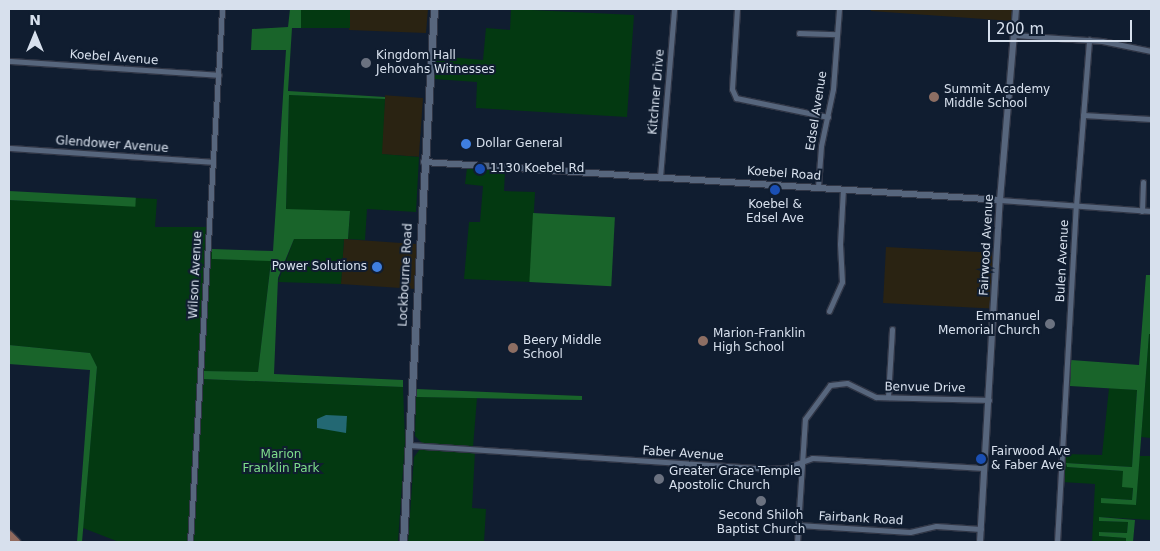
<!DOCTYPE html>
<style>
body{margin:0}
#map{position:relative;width:1160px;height:551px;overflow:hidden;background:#101d30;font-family:"DejaVu Sans",sans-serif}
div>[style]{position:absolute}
.commercial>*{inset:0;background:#2a2312;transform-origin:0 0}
.green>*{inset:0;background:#033911;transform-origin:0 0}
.forest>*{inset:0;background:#19642a;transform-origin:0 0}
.water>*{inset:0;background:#236873}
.roads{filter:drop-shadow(1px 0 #303646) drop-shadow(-1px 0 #303646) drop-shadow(0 1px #303646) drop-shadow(0 -1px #303646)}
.minor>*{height:5px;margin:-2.5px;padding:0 2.5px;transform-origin:2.5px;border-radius:2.5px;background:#57667d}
.tertiary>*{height:6px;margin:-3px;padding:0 3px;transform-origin:3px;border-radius:3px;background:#57667d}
.secondary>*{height:7px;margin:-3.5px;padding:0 3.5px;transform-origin:3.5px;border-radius:3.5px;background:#57667d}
.primary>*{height:8px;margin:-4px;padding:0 4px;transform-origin:4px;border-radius:4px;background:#916a5e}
.dots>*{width:14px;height:14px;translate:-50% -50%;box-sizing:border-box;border:2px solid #101d30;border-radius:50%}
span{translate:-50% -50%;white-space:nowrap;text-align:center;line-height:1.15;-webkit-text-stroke:4px #101d30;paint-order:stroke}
.poi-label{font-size:12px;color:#d7e0ed}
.left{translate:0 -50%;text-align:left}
.right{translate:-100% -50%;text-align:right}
.street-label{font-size:12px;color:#d7e0ed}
.park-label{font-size:12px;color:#7fde8c}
.frame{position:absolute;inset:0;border:10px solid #d7e0ed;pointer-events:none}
.north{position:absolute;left:10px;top:10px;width:50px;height:50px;-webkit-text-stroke:4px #101d30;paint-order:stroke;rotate:0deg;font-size:14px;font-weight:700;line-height:20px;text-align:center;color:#d7e0ed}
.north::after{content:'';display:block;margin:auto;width:18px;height:22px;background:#d7e0ed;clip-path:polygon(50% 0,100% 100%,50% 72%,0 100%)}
.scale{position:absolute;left:988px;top:20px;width:144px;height:22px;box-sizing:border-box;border:2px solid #d7e0ed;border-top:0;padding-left:6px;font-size:15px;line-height:18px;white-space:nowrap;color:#d7e0ed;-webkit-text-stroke:4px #101d30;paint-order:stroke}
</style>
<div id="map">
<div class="commercial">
<i style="clip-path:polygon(350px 9px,428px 9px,426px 33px,349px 30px)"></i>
<i style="clip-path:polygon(871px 9px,1013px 9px,1012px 21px,871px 11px)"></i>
<i style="left:423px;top:98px;width:59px;height:38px;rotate:94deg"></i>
<i style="left:344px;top:239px;width:75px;height:45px;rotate:4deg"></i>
<i style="left:886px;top:247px;width:108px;height:56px;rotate:3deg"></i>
</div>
<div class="green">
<i style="left:301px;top:9px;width:49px;height:19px"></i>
<i style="clip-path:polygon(511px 9px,634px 15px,627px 117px,476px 108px,477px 82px,434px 79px,437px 56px,483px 60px,486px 28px,510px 30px)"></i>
<i style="clip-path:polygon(289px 95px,385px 99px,382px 154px,419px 157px,416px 212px,367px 209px,365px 240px,348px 239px,350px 212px,286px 210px)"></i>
<i style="clip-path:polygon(467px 168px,505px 171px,504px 191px,535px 192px,530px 282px,464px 279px,469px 222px,480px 222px,483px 186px,465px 184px)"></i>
<i style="clip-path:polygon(136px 198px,157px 199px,155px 227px,206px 227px,189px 542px,119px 542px,83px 528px,97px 367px,89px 353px,9px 345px,9px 200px,134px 206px)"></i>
<i style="clip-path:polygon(294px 239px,344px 239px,341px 284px,278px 282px)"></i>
<i style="clip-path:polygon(210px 249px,212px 249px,212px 259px,271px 260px,258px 373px,203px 371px)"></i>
<i style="clip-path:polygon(1149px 333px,1151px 334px,1151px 438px,1141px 437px)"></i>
<i style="clip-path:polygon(202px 379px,403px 387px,405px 441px,398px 542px,193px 542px)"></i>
<i style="clip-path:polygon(1109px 388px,1137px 390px,1132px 467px,1067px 463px,1067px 467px,1123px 471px,1133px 488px,1132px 500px,1101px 498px,1136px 505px,1139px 456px,1151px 456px,1151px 520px,1100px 517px,1099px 521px,1128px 522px,1127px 533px,1100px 532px,1099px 536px,1127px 538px,1126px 542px,1092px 542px,1095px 484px,1062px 482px,1064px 454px,1102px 455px)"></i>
<i style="clip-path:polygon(416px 397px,477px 398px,473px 447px,422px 443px,415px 436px)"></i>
<i style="clip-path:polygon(420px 449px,475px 451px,472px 508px,486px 509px,484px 542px,408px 542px,414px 457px)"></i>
</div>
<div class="forest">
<i style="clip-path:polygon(290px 9px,301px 9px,301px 28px,292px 28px,288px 91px,385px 97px,385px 99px,289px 95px,286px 209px,350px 211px,348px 239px,294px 239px,278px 278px,274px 374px,403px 380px,403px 387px,202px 379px,203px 371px,258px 372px,271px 261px,212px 259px,212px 249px,273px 251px,286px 50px,251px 50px,252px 29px,288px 27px)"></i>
<i style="left:9px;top:191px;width:127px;height:9px;rotate:3deg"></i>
<i style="left:533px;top:213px;width:82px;height:69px;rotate:3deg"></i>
<i style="clip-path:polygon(1146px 275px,1151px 275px,1151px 334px,1149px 334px,1136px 505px,1101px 503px,1101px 498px,1132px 500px,1133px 488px,1122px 487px,1123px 471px,1067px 467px,1066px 463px,1132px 467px,1137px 390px,1070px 386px,1071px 360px,1139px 365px)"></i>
<i style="clip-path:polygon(9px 345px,90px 353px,97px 367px,82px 542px,77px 542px,90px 370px,9px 364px)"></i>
<i style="clip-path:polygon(416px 389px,582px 396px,582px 400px,416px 397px)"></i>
<i style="clip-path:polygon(1099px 517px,1135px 520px,1133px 542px,1126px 542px,1126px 538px,1099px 536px,1099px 532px,1127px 533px,1128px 522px,1099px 521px)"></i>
</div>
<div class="water">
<i style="clip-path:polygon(326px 415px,347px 416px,346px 433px,317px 428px,317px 419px)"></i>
</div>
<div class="roads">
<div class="minor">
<i style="left:737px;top:9px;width:80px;rotate:93.6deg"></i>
<i style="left:732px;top:89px;width:10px;rotate:66deg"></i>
<i style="left:736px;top:98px;width:94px;rotate:11.7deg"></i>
<i style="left:799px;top:33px;width:38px;rotate:2deg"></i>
<i style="left:1014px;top:35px;width:88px;rotate:3.9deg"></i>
<i style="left:1102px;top:41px;width:50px;rotate:11.5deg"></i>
<i style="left:9px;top:61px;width:210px;rotate:3.8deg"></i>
<i style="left:1083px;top:115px;width:68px;rotate:3.4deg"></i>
<i style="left:9px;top:148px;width:204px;rotate:3.9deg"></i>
<i style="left:660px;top:177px;width:169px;rotate:-85.2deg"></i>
<i style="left:818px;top:187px;width:41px;rotate:-85.8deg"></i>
<i style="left:821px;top:146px;width:58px;rotate:-78.1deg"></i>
<i style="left:833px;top:89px;width:80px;rotate:-85.7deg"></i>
<i style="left:1000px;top:200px;width:151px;rotate:4.2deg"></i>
<i style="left:1142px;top:211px;width:29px;rotate:-88deg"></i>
<i style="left:829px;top:311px;width:32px;rotate:-66deg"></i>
<i style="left:842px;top:282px;width:38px;rotate:-93deg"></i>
<i style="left:840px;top:244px;width:55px;rotate:-86.9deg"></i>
<i style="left:888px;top:397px;width:68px;rotate:-86.6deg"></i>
<i style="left:409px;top:445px;width:359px;rotate:3.8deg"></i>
<i style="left:767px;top:469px;width:18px;rotate:-3deg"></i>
<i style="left:785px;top:468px;width:29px;rotate:-20deg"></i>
<i style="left:812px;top:458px;width:172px;rotate:3.3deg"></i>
<i style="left:798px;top:525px;width:112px;rotate:3.6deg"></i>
<i style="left:910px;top:532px;width:27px;rotate:-13deg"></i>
<i style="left:936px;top:526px;width:45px;rotate:3.8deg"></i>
<i style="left:190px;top:542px;width:534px;rotate:-86.56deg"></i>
<i style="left:797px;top:542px;width:123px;rotate:-86.3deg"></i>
<i style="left:805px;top:419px;width:42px;rotate:-53.7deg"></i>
<i style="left:830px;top:385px;width:17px;rotate:-7deg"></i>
<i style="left:847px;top:383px;width:32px;rotate:26deg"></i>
<i style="left:876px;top:397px;width:113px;rotate:1.5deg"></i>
<i style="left:1057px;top:542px;width:337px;rotate:-86.8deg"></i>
<i style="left:1076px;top:206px;width:167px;rotate:-85.5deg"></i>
</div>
<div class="tertiary">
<i style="left:424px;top:162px;width:577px;rotate:3.77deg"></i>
<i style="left:980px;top:542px;width:343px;rotate:-86.7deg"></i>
<i style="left:1000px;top:200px;width:192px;rotate:-85.2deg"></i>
</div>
<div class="secondary">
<i style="left:403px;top:542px;width:534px;rotate:-86.67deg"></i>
</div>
<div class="primary">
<i style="left:9px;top:535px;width:10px;rotate:45deg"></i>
</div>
</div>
<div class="dots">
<i style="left:366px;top:63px;background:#6b7280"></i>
<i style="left:934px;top:97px;background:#8d6e63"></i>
<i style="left:466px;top:144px;background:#3f7fe0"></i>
<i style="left:480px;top:169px;background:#1a4fb4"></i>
<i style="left:775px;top:190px;background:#1a4fb4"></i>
<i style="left:377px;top:267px;background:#3f7fe0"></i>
<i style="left:1050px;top:324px;background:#6b7280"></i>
<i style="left:703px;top:341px;background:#8d6e63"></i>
<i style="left:513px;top:348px;background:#8d6e63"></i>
<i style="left:981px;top:459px;background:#1a4fb4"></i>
<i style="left:659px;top:479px;background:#6b7280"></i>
<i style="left:761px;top:501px;background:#6b7280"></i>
</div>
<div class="poi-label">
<span class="left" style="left:376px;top:63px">Kingdom Hall<br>Jehovahs Witnesses</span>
<span class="left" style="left:944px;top:97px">Summit Academy<br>Middle School</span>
<span class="left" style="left:476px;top:144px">Dollar General</span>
<span class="left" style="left:490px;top:169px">1130 Koebel Rd</span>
<span style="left:775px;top:212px">Koebel &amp;<br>Edsel Ave</span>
<span class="right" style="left:367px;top:267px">Power Solutions</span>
<span class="right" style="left:1040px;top:324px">Emmanuel<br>Memorial Church</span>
<span class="left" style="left:713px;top:341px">Marion-Franklin<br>High School</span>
<span class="left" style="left:523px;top:348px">Beery Middle<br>School</span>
<span class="left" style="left:991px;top:459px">Fairwood Ave<br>&amp; Faber Ave</span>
<span class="left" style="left:669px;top:479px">Greater Grace Temple<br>Apostolic Church</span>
<span style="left:761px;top:523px">Second Shiloh<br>Baptist Church</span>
</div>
<div class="street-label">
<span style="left:114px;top:58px;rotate:4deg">Koebel Avenue</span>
<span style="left:657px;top:92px;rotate:-85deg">Kitchner Drive</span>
<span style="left:817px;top:111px;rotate:-81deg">Edsel Avenue</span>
<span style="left:112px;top:145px;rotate:4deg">Glendower Avenue</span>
<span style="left:784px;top:174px;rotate:4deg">Koebel Road</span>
<span style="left:987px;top:245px;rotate:-87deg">Fairwood Avenue</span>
<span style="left:1063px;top:261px;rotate:-87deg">Bulen Avenue</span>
<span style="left:196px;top:275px;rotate:-87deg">Wilson Avenue</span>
<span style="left:406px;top:275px;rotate:-87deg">Lockbourne Road</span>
<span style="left:925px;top:388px;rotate:1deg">Benvue Drive</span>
<span style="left:683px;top:454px;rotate:4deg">Faber Avenue</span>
<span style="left:861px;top:519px;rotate:3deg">Fairbank Road</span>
</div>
<div class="park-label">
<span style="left:281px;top:462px">Marion<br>Franklin Park</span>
</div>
<div class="frame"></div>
<div class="north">N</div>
<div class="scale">200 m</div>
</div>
